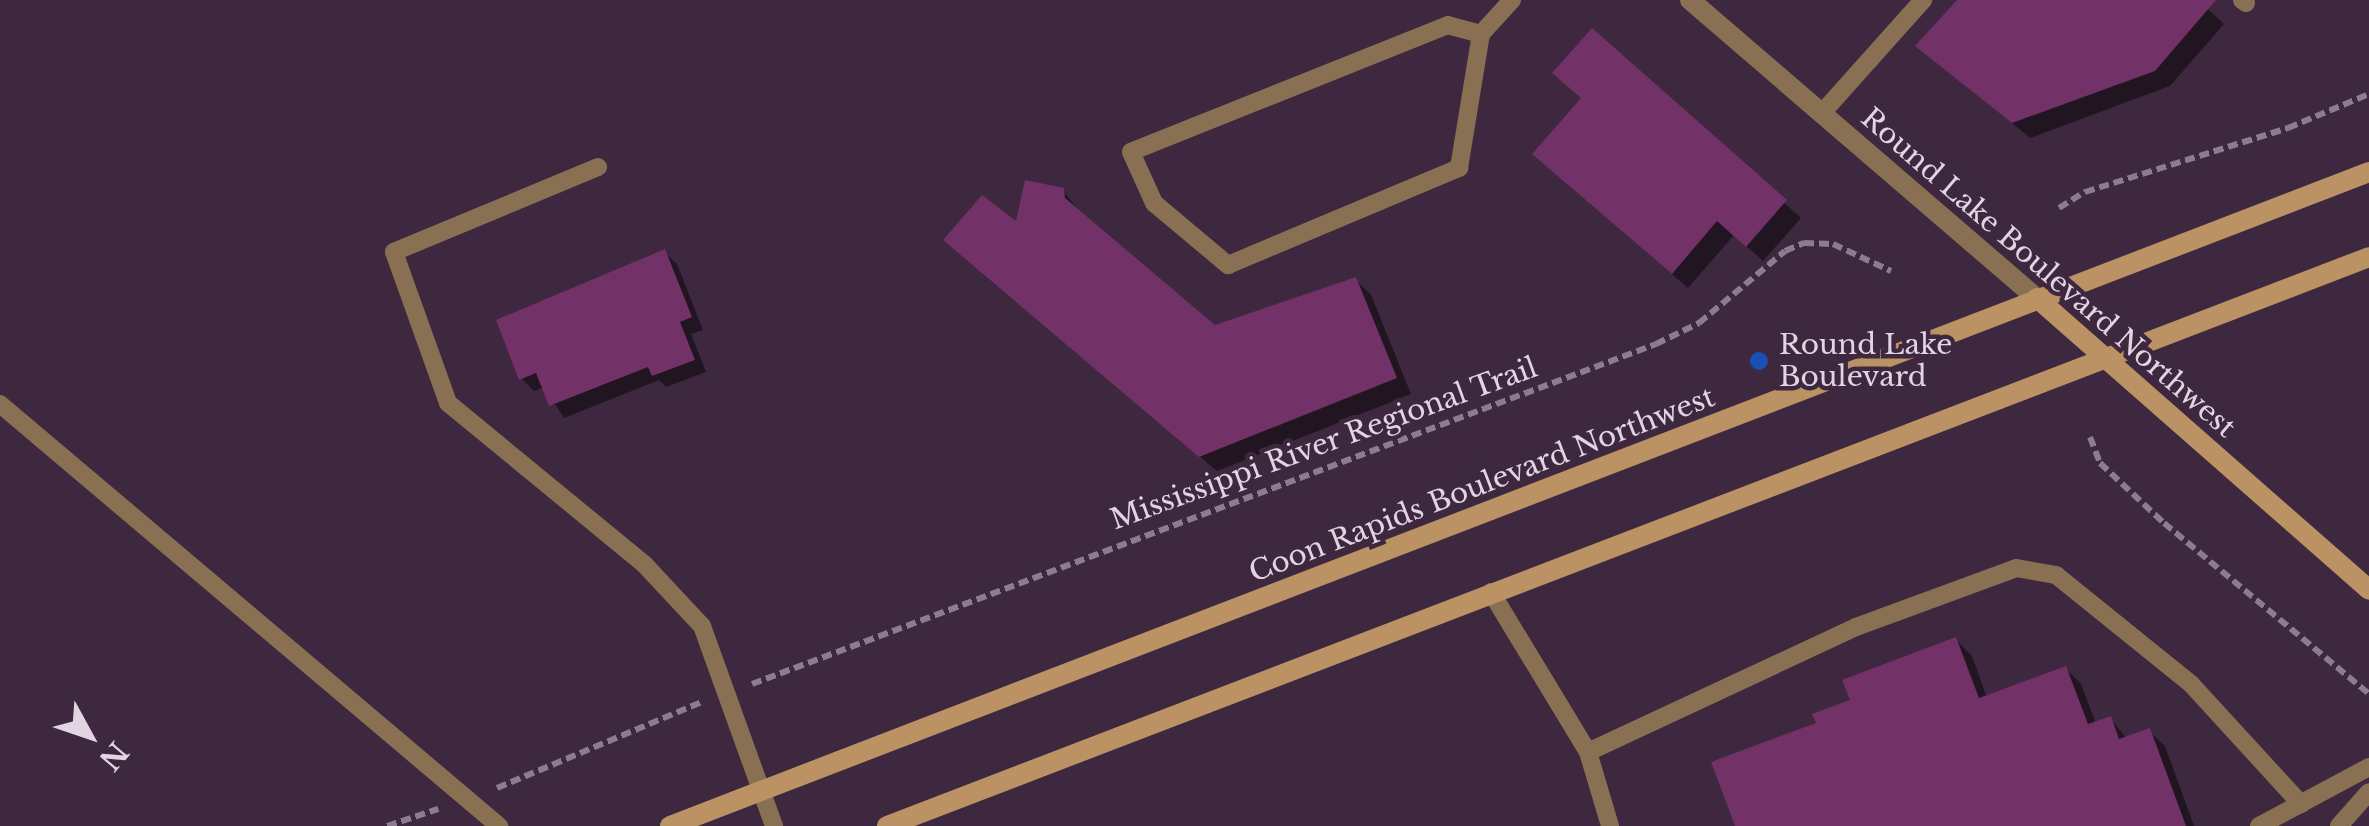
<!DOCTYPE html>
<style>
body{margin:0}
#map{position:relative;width:2369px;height:826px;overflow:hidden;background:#3d283f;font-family:"Libre Baskerville",serif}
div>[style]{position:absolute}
.shadow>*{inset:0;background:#0007}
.building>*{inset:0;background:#723167}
.path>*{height:6px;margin-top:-3px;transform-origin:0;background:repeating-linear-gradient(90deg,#8d7c8f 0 10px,transparent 0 15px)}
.lane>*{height:18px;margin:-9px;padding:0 9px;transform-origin:9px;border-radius:9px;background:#897053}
.street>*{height:20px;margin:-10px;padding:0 10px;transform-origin:10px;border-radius:10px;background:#897053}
.secondary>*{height:20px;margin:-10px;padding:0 10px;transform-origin:10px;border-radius:10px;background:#bb9264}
.dots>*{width:28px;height:28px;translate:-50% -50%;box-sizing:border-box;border:5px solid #3d283f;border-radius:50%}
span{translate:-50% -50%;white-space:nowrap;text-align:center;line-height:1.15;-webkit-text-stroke:9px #3d283f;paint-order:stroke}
.street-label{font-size:28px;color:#e2d4e3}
.poi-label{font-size:28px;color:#e2d4e3}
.left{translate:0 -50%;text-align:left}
.north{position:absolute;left:40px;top:686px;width:100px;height:100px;-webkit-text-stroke:8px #3d283f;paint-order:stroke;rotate:130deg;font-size:28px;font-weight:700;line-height:40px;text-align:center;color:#e2d4e3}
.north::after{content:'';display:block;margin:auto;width:35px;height:45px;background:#e2d4e3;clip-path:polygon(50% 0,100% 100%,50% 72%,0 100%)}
</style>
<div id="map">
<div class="shadow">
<i style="clip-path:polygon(1960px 0,2198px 0,2224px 24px,2170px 86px,2030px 138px,1919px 46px)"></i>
<i style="clip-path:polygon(1592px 32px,1801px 218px,1763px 261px,1734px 235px,1688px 288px,1551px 169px,1583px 99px)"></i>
<i style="clip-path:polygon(1063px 190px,1080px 213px,1214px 328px,1355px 279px,1371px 295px,1411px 394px,1217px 471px,962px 255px,1017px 225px)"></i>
<i style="clip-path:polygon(664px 252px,677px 264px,703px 330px,691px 334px,706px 372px,666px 387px,659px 380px,564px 418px,544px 387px,534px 391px,521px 378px)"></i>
<i style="clip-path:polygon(1956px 640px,1972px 656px,1987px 698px,2065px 668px,2081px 684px,2096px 724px,2110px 718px,2127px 739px,2149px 731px,2165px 746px,2194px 826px,1738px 826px,1819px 724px)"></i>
</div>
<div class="building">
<i style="clip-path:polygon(1957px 0,2216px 0,2155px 71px,2012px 123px,1915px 46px)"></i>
<i style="clip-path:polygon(1592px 28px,1787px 200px,1746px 247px,1717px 221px,1672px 274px,1532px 154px,1581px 98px,1552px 73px)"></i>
<i style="clip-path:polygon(1025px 180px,1064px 188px,1065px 198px,1215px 325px,1356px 277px,1397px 378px,1199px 457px,943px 240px,982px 195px,1016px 221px)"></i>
<i style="clip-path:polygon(665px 249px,692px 317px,680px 322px,695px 360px,652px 376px,648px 367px,549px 406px,536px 373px,519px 380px,496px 320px)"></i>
<i style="clip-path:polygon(1956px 637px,1979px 698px,2066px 666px,2088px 724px,2111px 716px,2119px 739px,2150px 728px,2186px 826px,1735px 826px,1711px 762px,1816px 723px,1812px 714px,1850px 700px,1842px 680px)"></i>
</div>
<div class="path">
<i style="left:2059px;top:208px;width:31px;rotate:-32deg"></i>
<i style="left:2085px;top:192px;width:213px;rotate:-17.5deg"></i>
<i style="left:2288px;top:128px;width:88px;rotate:-22.8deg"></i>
<i style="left:2090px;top:437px;width:28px;rotate:69deg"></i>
<i style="left:2100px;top:463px;width:88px;rotate:43.2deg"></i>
<i style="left:2164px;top:523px;width:267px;rotate:39.8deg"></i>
<i style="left:752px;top:684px;width:966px;rotate:-20.61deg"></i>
<i style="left:1656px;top:344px;width:48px;rotate:-26deg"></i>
<i style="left:1699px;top:323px;width:112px;rotate:-39.9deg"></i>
<i style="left:1785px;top:251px;width:21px;rotate:-23deg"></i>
<i style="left:1804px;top:243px;width:29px;rotate:2deg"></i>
<i style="left:1833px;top:244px;width:64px;rotate:25deg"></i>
<i style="left:497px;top:788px;width:222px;rotate:-22.8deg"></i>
<i style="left:387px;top:826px;width:54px;rotate:-18.4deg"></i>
</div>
<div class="lane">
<i style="left:2242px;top:0;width:5px;rotate:37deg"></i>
<i style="left:1481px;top:34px;width:34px;rotate:-165deg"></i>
<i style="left:1448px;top:25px;width:341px;rotate:158.2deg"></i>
<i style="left:1131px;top:152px;width:56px;rotate:65.7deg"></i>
<i style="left:1154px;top:203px;width:97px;rotate:40deg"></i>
<i style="left:1228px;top:265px;width:251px;rotate:-22.8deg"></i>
<i style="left:1459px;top:168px;width:136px;rotate:-80.7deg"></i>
<i style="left:1481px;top:34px;width:46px;rotate:-47.6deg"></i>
<i style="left:1822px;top:113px;width:152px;rotate:-48.2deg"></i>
<i style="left:598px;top:167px;width:221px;rotate:157.4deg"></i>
<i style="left:394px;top:252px;width:160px;rotate:70.3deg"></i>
<i style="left:448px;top:403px;width:254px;rotate:39.4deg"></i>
<i style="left:644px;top:564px;width:85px;rotate:46.9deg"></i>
<i style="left:702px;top:626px;width:213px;rotate:70.2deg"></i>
<i style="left:0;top:404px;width:654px;rotate:40.22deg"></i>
<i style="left:1491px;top:592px;width:187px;rotate:58.8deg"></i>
<i style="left:1588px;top:752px;width:77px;rotate:73.4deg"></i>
<i style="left:1588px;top:752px;width:296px;rotate:-25deg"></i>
<i style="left:1856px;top:627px;width:171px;rotate:-20.2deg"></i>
<i style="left:2016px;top:568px;width:41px;rotate:9.9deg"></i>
<i style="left:2056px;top:575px;width:174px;rotate:38.9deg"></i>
<i style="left:2191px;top:684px;width:163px;rotate:47.5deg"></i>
<i style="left:2259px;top:826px;width:125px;rotate:-28.2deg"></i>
<i style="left:2339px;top:826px;width:45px;rotate:-48.6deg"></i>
</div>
<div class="street">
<i style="left:1690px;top:0;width:457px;rotate:40.7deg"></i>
</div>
<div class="secondary">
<i style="left:2037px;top:298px;width:442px;rotate:41.3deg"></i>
<i style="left:670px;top:826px;width:1821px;rotate:-21.05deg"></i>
<i style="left:887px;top:826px;width:1587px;rotate:-21deg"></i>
</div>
<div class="dots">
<i style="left:1759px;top:361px;background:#1a4fb4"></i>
</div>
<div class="street-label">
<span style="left:2048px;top:273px;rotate:41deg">Round Lake Boulevard Northwest</span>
<span style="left:1324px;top:444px;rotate:-20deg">Mississippi River Regional Trail</span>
<span style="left:1482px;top:485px;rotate:-21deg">Coon Rapids Boulevard Northwest</span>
</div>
<div class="poi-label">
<span class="left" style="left:1779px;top:361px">Round Lake<br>Boulevard</span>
</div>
<div class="north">N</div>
</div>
